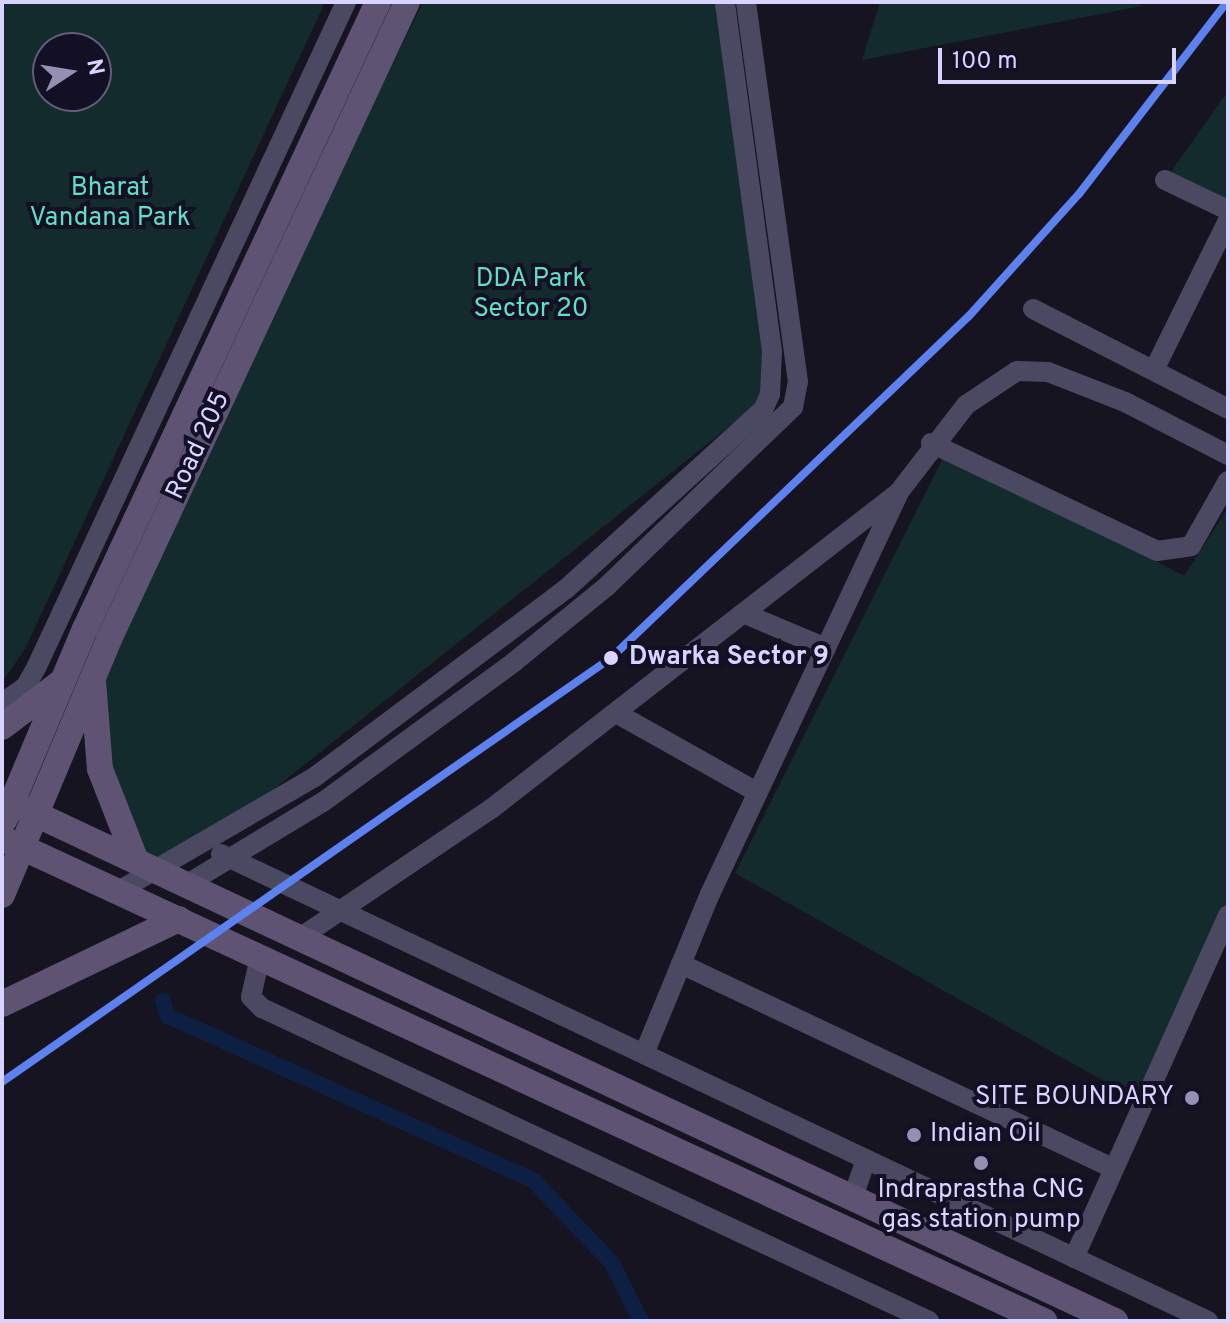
<!DOCTYPE html>
<style>
body{margin:0}
#map{position:relative;width:1230px;height:1323px;overflow:hidden;background:#161420;font-family:Overpass,sans-serif}
div>[style]{position:absolute}
.green>*{inset:0;background:#132b2c}
.canal>*{height:16px;margin:-8px;padding:0 8px;transform-origin:8px;border-radius:8px;background:#0d2043}
.minor>*{height:20px;margin:-10px;padding:0 10px;transform-origin:10px;border-radius:10px;background:#4a4961}
.major>*{height:26px;margin:-13px;padding:0 13px;transform-origin:13px;border-radius:13px;background:#5e5372}
.metro-1>*{height:8px;margin:-4px;padding:0 4px;transform-origin:4px;border-radius:4px;background:#5d81ee}
.dots>*{width:22px;height:22px;translate:-50% -50%;box-sizing:border-box;border:4px solid #130f25;border-radius:50%}
span{translate:-50% -50%;white-space:nowrap;text-align:center;line-height:1.15;-webkit-text-stroke:8px #130f25;paint-order:stroke}
.park-label{font-size:26px;color:#5ee0c1}
.street-label{font-size:26px;color:#d8d3ff}
.stop-label{font-size:26px;color:#d8d3ff;font-weight:700}
.left{translate:0 -50%;text-align:left}
.poi-label{font-size:26px;color:#d8d3ff}
.right{translate:-100% -50%;text-align:right}
.frame{position:absolute;inset:0;border:4px solid #d8d3ff;pointer-events:none}
.north{position:absolute;left:32px;top:32px;width:80px;height:80px;box-sizing:border-box;background:#130f25;border:2px solid #625d7c;border-radius:50%;rotate:78deg;font-size:22px;font-weight:700;line-height:32px;text-align:center;color:#d8d3ff}
.north::after{content:'';display:block;margin:auto;width:28px;height:36px;background:#9490b1;clip-path:polygon(50% 0,100% 100%,50% 72%,0 100%)}
.scale{position:absolute;left:938px;top:48px;width:238px;height:36px;box-sizing:border-box;border:4px solid #d8d3ff;border-top:0;padding-left:10px;font-size:24px;line-height:28px;white-space:nowrap;color:#d8d3ff;-webkit-text-stroke:6px #130f25;paint-order:stroke}
</style>
<div id="map">
<div class="green">
<i style="clip-path:polygon(evenodd,2px 2px,325px 2px,25px 649px,2px 682px,2px 2px,48px 48px,96px 48px,96px 96px,48px 96px,48px 48px)"></i>
<i style="clip-path:polygon(423px 2px,724px 2px,770px 394px,205px 844px,155px 870px,119px 821px,93px 678px)"></i>
<i style="clip-path:polygon(880px 2px,1134px 2px,1142px 6px,862px 60px)"></i>
<i style="clip-path:polygon(1228px 91px,1228px 210px,1165px 180px)"></i>
<i style="clip-path:polygon(947px 450px,1184px 576px,1228px 508px,1228px 910px,1141px 1102px,735px 873px)"></i>
</div>
<div class="canal">
<i style="left:163px;top:1001px;width:16px;rotate:72deg"></i>
<i style="left:168px;top:1016px;width:400px;rotate:24.2deg"></i>
<i style="left:533px;top:1180px;width:115px;rotate:46.4deg"></i>
<i style="left:612px;top:1263px;width:65px;rotate:63.4deg"></i>
</div>
<div class="minor">
<i style="left:1165px;top:180px;width:70px;rotate:25.5deg"></i>
<i style="left:1033px;top:309px;width:219px;rotate:27.1deg"></i>
<i style="left:1155px;top:368px;width:165px;rotate:-63.7deg"></i>
<i style="left:931px;top:443px;width:250px;rotate:25.5deg"></i>
<i style="left:1157px;top:551px;width:34px;rotate:-8deg"></i>
<i style="left:1191px;top:546px;width:75px;rotate:-60.4deg"></i>
<i style="left:743px;top:613px;width:90px;rotate:22.9deg"></i>
<i style="left:2px;top:703px;width:29px;rotate:-35deg"></i>
<i style="left:26px;top:686px;width:23px;rotate:-61deg"></i>
<i style="left:37px;top:666px;width:732px;rotate:-65.04deg"></i>
<i style="left:616px;top:713px;width:162px;rotate:29.3deg"></i>
<i style="left:221px;top:854px;width:1092px;rotate:25.32deg"></i>
<i style="left:189px;top:883px;width:157px;rotate:-31.2deg"></i>
<i style="left:323px;top:802px;width:237px;rotate:-36.2deg"></i>
<i style="left:514px;top:662px;width:119px;rotate:-39.2deg"></i>
<i style="left:606px;top:587px;width:260px;rotate:-43.9deg"></i>
<i style="left:793px;top:407px;width:25px;rotate:-79deg"></i>
<i style="left:798px;top:382px;width:384px;rotate:-97.8deg"></i>
<i style="left:117px;top:892px;width:230px;rotate:-30.2deg"></i>
<i style="left:316px;top:776px;width:312px;rotate:-36.8deg"></i>
<i style="left:566px;top:589px;width:266px;rotate:-42.3deg"></i>
<i style="left:763px;top:410px;width:17px;rotate:-66deg"></i>
<i style="left:770px;top:394px;width:43px;rotate:-87.3deg"></i>
<i style="left:772px;top:351px;width:352px;rotate:-97.7deg"></i>
<i style="left:301px;top:937px;width:229px;rotate:-34deg"></i>
<i style="left:491px;top:809px;width:515px;rotate:-37.83deg"></i>
<i style="left:260px;top:957px;width:41px;rotate:102.7deg"></i>
<i style="left:251px;top:997px;width:16px;rotate:45deg"></i>
<i style="left:262px;top:1008px;width:737px;rotate:25.14deg"></i>
<i style="left:681px;top:964px;width:476px;rotate:25.3deg"></i>
<i style="left:644px;top:1054px;width:173px;rotate:-67.6deg"></i>
<i style="left:710px;top:894px;width:444px;rotate:-64.8deg"></i>
<i style="left:899px;top:492px;width:110px;rotate:-52.4deg"></i>
<i style="left:966px;top:405px;width:61px;rotate:-33.7deg"></i>
<i style="left:1017px;top:371px;width:31px;rotate:2deg"></i>
<i style="left:1048px;top:372px;width:83px;rotate:21.3deg"></i>
<i style="left:1125px;top:402px;width:116px;rotate:27.2deg"></i>
<i style="left:853px;top:1197px;width:39px;rotate:-71deg"></i>
<i style="left:1074px;top:1258px;width:376px;rotate:-65.8deg"></i>
</div>
<div class="major">
<i style="left:93px;top:681px;width:88px;rotate:85.5deg"></i>
<i style="left:100px;top:769px;width:99px;rotate:68.6deg"></i>
<i style="left:2px;top:727px;width:73px;rotate:-37.2deg"></i>
<i style="left:12px;top:803px;width:1219px;rotate:25.16deg"></i>
<i style="left:5px;top:819px;width:206px;rotate:-67.2deg"></i>
<i style="left:85px;top:629px;width:692px;rotate:-64.95deg"></i>
<i style="left:2px;top:838px;width:1149px;rotate:24.87deg"></i>
<i style="left:2px;top:895px;width:277px;rotate:-67.3deg"></i>
<i style="left:109px;top:639px;width:703px;rotate:-64.93deg"></i>
<i style="left:2px;top:1004px;width:196px;rotate:-25.7deg"></i>
</div>
<div class="metro-1">
<i style="left:2px;top:1082px;width:742px;rotate:-34.85deg"></i>
<i style="left:611px;top:658px;width:495px;rotate:-43.7deg"></i>
<i style="left:969px;top:316px;width:164px;rotate:-48deg"></i>
<i style="left:1079px;top:194px;width:242px;rotate:-52.4deg"></i>
</div>
<div class="dots">
<i style="left:611px;top:658px;background:#d8d3ff"></i>
<i style="left:1192px;top:1098px;background:#9490b1"></i>
<i style="left:914px;top:1135px;background:#9490b1"></i>
<i style="left:981px;top:1163px;background:#9490b1"></i>
</div>
<div class="park-label">
<span style="left:110px;top:204px">Bharat<br>Vandana Park</span>
<span style="left:531px;top:295px">DDA Park<br>Sector 20</span>
</div>
<div class="street-label">
<span style="left:199px;top:446px;rotate:-65deg">Road 205</span>
</div>
<div class="stop-label">
<span class="left" style="left:629px;top:658px">Dwarka Sector 9</span>
</div>
<div class="poi-label">
<span class="right" style="left:1174px;top:1098px">SITE BOUNDARY</span>
<span class="left" style="left:930px;top:1135px">Indian Oil</span>
<span style="left:981px;top:1206px">Indraprastha CNG<br>gas station pump</span>
</div>
<div class="frame"></div>
<div class="north">N</div>
<div class="scale">100 m</div>
</div>
